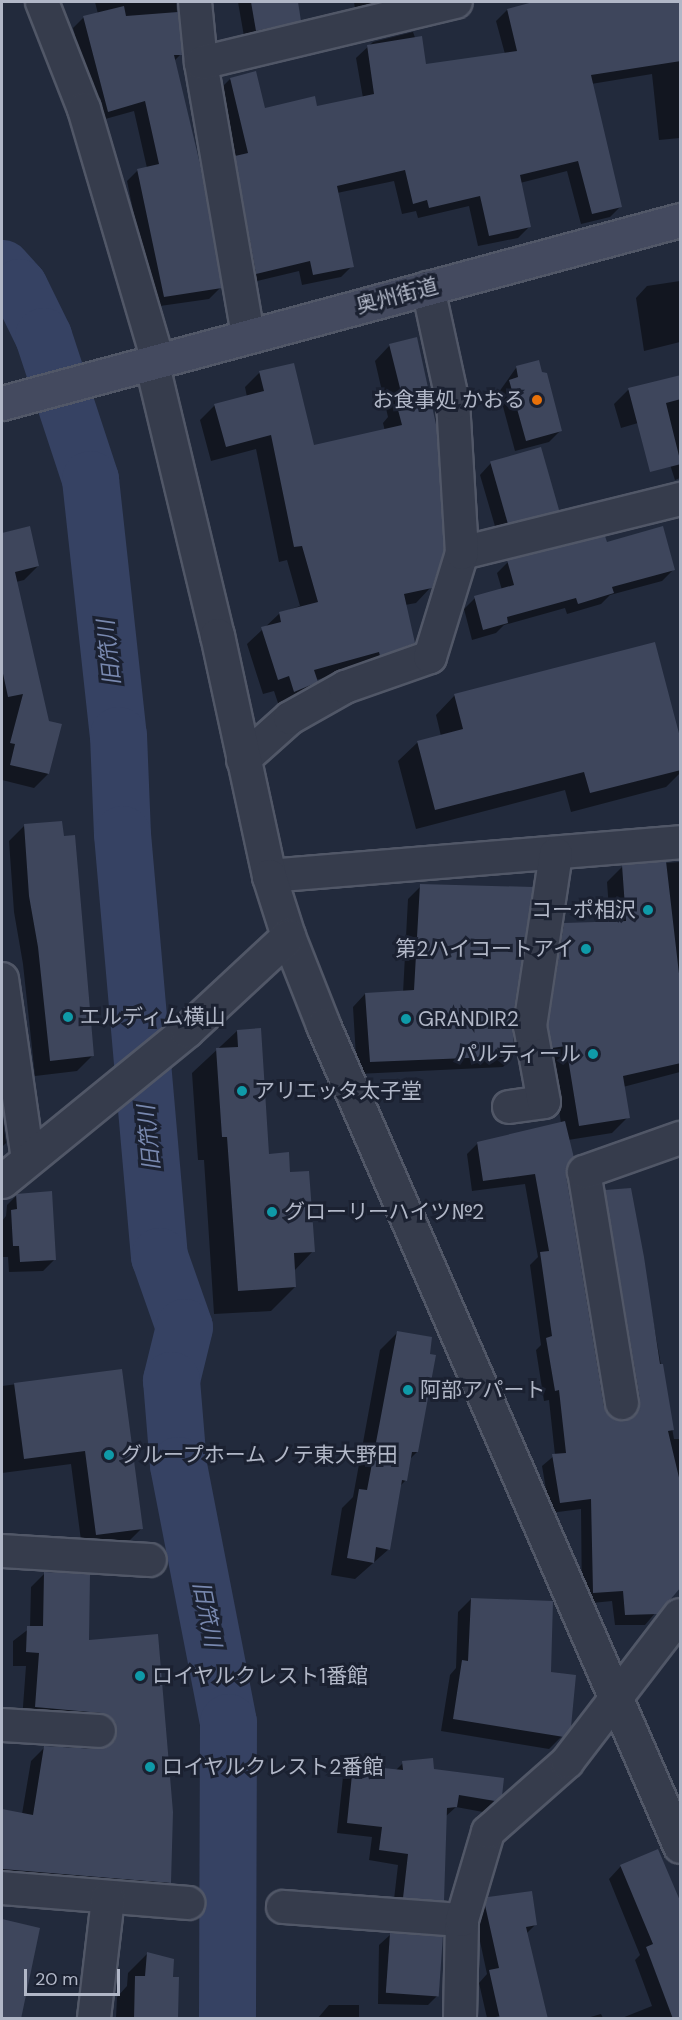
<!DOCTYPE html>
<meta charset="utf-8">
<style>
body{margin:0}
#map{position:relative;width:682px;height:2020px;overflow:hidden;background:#222a3c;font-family:"DM Sans","Noto Sans JP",sans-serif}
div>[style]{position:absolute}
.shadow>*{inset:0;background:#0007}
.river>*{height:57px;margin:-28.5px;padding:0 28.5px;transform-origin:28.5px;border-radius:28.5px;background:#364263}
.building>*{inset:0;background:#3e465c;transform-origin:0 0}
.roads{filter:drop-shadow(2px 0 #515767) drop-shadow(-2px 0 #515767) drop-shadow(0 2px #515767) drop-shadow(0 -2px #515767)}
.minor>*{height:32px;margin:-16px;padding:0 16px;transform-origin:16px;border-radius:16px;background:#363c4c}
.tertiary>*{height:33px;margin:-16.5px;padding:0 16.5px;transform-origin:16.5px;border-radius:16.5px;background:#363c4c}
.secondary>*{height:33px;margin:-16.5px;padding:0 16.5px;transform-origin:16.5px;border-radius:16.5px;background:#444a5f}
.dots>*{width:16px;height:16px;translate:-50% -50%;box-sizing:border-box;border:3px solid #1b2131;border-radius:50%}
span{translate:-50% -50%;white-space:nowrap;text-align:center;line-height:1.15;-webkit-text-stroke:6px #1b2131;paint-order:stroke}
.street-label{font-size:21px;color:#b1b7c7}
.poi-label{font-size:21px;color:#b1b7c7}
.right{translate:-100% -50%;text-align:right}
.left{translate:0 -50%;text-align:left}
.water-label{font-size:22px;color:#7989b0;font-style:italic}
.frame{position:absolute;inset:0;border:3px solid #b1b7c7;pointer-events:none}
.scale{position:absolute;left:24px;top:1969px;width:96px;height:27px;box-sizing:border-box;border:3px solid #b1b7c7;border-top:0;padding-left:8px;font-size:18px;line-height:21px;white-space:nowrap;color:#b1b7c7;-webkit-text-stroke:4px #1b2131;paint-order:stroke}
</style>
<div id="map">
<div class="shadow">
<i style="clip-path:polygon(95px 2px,176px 2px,181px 54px,174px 61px,220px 288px,209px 299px,153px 307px,127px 181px,138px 170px,147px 168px,134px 111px,98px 121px,73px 28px,84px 17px,98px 14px)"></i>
<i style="clip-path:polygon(238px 2px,296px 2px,299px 20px,288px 31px,245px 42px)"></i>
<i style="clip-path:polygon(354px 2px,400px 2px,356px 15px)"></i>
<i style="clip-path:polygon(539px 2px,680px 2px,680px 138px,659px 140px,652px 74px,591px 84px,621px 206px,610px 217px,581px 224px,567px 171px,520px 183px,529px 227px,518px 238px,478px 246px,469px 206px,418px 218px,416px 211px,402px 214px,394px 181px,337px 193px,352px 266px,341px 277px,302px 285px,299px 271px,245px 284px,225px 169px,236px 158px,219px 90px,230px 79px,264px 110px,316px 108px,363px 98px,356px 58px,373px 42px,413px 32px,425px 66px,505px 54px,496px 21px,507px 10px)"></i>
<i style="clip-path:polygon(680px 281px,680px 342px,644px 351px,636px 298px,647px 286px)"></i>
<i style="clip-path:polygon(416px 339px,431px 587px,416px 603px,405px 605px,414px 643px,398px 658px,316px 680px,301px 697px,279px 706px,274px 691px,263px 694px,247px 644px,280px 613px,300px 606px,287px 560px,279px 562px,256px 449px,211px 461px,200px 420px,215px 405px,247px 397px,245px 387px,260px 372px,313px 447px,385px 431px,383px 423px,388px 417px,375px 361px,390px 345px)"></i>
<i style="clip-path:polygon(538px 362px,560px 431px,549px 442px,515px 451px,499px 392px,516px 368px)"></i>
<i style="clip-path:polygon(680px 376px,680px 478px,675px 480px,655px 418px,621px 428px,614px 404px,628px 390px)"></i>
<i style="clip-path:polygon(491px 463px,557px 510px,546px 521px,497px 533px,480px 475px)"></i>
<i style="clip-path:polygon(29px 528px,38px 566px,24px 580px,16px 582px,48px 774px,34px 788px,2px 780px,2px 534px)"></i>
<i style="clip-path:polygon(606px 544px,673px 570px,662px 581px,610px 595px,601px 604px,567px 614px,565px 608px,504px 625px,496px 633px,472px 640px,464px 609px,475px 598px,502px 590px,497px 573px,508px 562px)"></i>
<i style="clip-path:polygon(455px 695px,680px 747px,680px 773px,666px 787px,571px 812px,565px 790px,416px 829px,398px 761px,418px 742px,441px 736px,436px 715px)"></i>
<i style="clip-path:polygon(24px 826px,93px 1055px,77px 1071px,35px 1076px,23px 964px,14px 912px,9px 841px)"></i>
<i style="clip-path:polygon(680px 862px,680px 974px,675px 974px,680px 998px,680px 1072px,623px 1087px,628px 1117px,612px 1133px,568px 1140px,565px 1175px,606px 1415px,625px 1423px,629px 1419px,595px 1202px,606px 1191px,630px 1189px,674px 1439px,680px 1439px,680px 1584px,645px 1625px,615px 1625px,612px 1601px,582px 1604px,581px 1509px,550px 1513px,542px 1466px,555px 1455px,549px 1400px,544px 1401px,536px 1350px,541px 1345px,530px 1265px,538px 1257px,525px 1184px,472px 1191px,467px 1154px,478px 1143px,561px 1123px,551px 1061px,537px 1063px,549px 940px,564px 924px,610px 923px,607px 882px,623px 866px)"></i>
<i style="clip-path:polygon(421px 886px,511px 1023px,515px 1054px,503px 1067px,357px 1074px,353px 1007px,365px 994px,403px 993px,408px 899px)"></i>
<i style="clip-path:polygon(237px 1031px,268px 1155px,288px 1174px,313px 1251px,294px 1271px,295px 1287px,271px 1311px,214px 1314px,204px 1160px,198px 1160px,192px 1073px)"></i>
<i style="clip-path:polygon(2px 1113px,6px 1143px,2px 1147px)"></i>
<i style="clip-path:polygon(18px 1194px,54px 1260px,43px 1271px,9px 1272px,8px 1257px,3px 1257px,2px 1221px,6px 1216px,7px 1205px)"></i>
<i style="clip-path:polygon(397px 1333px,417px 1452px,409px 1460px,406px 1480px,399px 1487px,389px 1549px,355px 1579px,331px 1575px,342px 1508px,353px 1497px,380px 1350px)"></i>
<i style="clip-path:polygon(120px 1371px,142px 1528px,128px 1542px,82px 1548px,71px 1464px,2px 1473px,2px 1386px)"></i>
<i style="clip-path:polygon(45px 1573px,87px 1642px,157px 1635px,170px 1882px,156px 1896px,2px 1882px,2px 1810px,22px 1814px,31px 1761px,45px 1747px,104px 1748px,101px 1736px,22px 1720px,26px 1666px,13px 1666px,13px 1641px,30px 1628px,31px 1587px)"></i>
<i style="clip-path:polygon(471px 1599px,549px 1674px,562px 1736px,549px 1749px,441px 1731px,450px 1675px,456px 1668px,458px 1612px)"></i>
<i style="clip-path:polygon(403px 1763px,500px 1795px,483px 1812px,456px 1807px,445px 1817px,442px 1900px,432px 1911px,393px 1908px,398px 1865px,369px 1860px,372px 1837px,337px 1833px,343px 1777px,354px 1766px,395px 1771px)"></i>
<i style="clip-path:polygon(621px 1866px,680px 1919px,680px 2018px,622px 2018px,652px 2006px,635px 1960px,640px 1955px,609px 1879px)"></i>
<i style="clip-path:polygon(488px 1898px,535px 1925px,526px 1934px,531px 2009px,491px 2018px,487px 2018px,479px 1983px,487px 1974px,475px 1918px)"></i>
<i style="clip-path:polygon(2px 1921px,38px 1929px,17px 2018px,2px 2018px)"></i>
<i style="clip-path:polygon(391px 1934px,439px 1994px,428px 2005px,378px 2004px,379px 1945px)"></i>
<i style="clip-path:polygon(147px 1954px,172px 1979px,177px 2018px,116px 2018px,117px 1997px,127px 1986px,128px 1973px)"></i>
<i style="clip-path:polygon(329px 2005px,359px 2005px,359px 2018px,318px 2018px)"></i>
<i style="clip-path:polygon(601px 2014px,603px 2018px,587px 2018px)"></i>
</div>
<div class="river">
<i style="left:2px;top:268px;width:25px;rotate:48deg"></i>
<i style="left:19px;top:287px;width:55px;rotate:63.9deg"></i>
<i style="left:43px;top:336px;width:151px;rotate:71.8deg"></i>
<i style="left:90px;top:479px;width:258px;rotate:83.8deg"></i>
<i style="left:118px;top:735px;width:99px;rotate:87.7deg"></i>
<i style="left:122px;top:834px;width:424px;rotate:85deg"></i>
<i style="left:159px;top:1256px;width:75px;rotate:70.6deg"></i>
<i style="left:184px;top:1327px;width:55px;rotate:103.8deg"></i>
<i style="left:171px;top:1380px;width:85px;rotate:85.3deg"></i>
<i style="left:178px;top:1465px;width:262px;rotate:79deg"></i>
<i style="left:228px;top:1722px;width:296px;rotate:90.2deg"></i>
</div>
<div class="building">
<i style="clip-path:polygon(251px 2px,298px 2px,301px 21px,256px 31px)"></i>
<i style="clip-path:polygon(533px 2px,681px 2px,681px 61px,591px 75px,622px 207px,592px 214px,578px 161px,520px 175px,531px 227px,489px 236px,480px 196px,429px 208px,427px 200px,413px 204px,405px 170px,337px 186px,354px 267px,313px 275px,310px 261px,256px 274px,235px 156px,248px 153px,230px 78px,256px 71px,265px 108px,315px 96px,317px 106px,374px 94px,367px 45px,422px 36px,426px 64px,517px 51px,507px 9px)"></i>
<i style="clip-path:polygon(124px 6px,126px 16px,178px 12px,182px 55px,174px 55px,200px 164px,222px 288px,164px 297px,137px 169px,159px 164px,145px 101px,108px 112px,83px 16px)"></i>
<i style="clip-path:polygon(417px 337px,437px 429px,444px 551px,432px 588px,404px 594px,415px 643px,380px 656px,379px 652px,314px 670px,318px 682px,294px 692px,289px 676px,278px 680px,261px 627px,281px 622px,279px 612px,318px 602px,302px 546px,294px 547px,271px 435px,226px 447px,214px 404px,264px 391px,259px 371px,294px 363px,314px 445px,402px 425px,397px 406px,404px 404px,389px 344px)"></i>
<i style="clip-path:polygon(539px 360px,542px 372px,547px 373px,562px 431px,526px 441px,509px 380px,518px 377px,516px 366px)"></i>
<i style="clip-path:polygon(681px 375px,681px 399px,666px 403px,681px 464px,650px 472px,628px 388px)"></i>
<i style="left:541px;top:447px;width:66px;height:53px;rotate:74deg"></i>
<i style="clip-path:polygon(30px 526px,39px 566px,15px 572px,49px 721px,62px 724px,49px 774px,10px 765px,15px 744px,10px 743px,23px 694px,8px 697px,2px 669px,2px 533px)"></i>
<i style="clip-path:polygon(663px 526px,675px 570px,612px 587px,614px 593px,578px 604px,576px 598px,507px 617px,508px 623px,483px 630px,474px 596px,514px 585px,507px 560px,605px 536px,607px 542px)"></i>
<i style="clip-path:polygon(655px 642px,681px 741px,681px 770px,590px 793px,584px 772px,435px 810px,417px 741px,463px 729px,454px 694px)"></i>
<i style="clip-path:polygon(62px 821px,64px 836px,75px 835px,94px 1056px,50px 1061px,38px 947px,29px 896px,24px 824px)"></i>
<i style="clip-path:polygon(666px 861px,681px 991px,681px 1063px,623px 1076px,630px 1118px,579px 1126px,566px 1046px,552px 1048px,548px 1026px,564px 923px,626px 921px,622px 865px)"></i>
<i style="clip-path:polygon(420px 884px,533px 887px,512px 1023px,515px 1056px,370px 1062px,365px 993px,414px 990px)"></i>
<i style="clip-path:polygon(261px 1028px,269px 1154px,289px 1152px,290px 1172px,309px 1171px,315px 1252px,294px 1253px,296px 1287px,238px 1291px,227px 1137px,222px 1137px,216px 1048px,238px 1047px,237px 1030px)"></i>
<i style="clip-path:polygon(565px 1121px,574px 1158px,566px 1175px,604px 1406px,616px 1420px,634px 1416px,640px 1400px,605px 1190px,631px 1188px,644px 1257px,660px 1364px,663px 1364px,674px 1430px,668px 1431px,681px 1486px,681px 1587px,658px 1614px,625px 1615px,623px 1591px,593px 1593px,591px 1499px,560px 1503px,552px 1454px,566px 1453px,559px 1390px,555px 1391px,546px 1338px,552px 1336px,540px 1252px,549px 1251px,535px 1174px,483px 1181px,477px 1142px)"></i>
<i style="clip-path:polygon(52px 1191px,56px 1260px,20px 1262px,19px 1246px,13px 1246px,11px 1210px,17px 1209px,16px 1194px)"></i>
<i style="clip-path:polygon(397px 1331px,432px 1337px,430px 1354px,436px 1355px,418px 1452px,412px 1452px,407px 1481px,402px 1480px,390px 1550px,376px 1547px,374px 1563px,347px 1558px,359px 1489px,367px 1490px)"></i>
<i style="clip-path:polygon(122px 1369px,143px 1529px,96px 1535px,85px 1451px,24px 1459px,14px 1383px)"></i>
<i style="clip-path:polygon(44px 1572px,90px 1574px,89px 1640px,158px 1634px,173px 1812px,171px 1883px,2px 1869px,2px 1809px,33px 1815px,44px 1746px,98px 1749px,114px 1741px,117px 1733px,115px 1722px,101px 1713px,35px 1707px,39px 1653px,26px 1652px,27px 1626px,43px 1626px)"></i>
<i style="clip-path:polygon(471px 1598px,553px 1601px,551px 1672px,576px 1675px,571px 1727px,564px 1737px,453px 1719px,462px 1660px,468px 1661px)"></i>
<i style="clip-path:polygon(433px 1758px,434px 1769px,504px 1778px,502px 1796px,495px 1801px,459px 1795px,457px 1807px,447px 1808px,444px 1901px,403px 1898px,408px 1854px,379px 1850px,382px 1827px,347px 1823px,353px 1765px,403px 1770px,402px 1761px)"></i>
<i style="clip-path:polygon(658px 1849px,681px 1903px,681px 2019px,673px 2019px,646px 1947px,653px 1944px,620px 1865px)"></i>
<i style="clip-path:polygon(532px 1891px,537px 1925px,526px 1927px,548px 2019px,500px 2019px,489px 1970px,499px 1968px,485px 1905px,488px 1897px)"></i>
<i style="clip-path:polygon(2px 1919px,40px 1928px,21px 2019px,2px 2019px)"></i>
<i style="left:390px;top:1933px;width:53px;height:60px;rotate:4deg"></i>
<i style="clip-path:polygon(147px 1952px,174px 1959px,173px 1977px,179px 1977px,178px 2019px,134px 2019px,135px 1976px,145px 1976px)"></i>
</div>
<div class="roads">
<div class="minor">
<i style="left:42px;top:2px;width:115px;rotate:68.6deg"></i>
<i style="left:84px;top:109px;width:262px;rotate:73.6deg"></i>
<i style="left:195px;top:2px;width:61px;rotate:84.4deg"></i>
<i style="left:248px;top:335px;width:276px;rotate:-99.8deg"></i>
<i style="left:201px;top:63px;width:262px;rotate:-13.5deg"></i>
<i style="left:462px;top:553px;width:225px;rotate:-13.9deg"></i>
<i style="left:243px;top:760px;width:63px;rotate:-41.8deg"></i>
<i style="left:290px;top:718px;width:63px;rotate:-29.4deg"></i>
<i style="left:345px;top:687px;width:90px;rotate:-19.4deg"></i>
<i style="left:430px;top:657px;width:109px;rotate:-72.9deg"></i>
<i style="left:462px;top:553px;width:150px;rotate:-93.4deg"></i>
<i style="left:453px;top:403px;width:118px;rotate:-102.3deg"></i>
<i style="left:269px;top:876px;width:412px;rotate:-4.7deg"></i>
<i style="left:2px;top:979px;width:183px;rotate:81.8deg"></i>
<i style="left:509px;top:1107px;width:35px;rotate:-8deg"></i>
<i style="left:544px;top:1102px;width:77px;rotate:-100.4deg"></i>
<i style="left:530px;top:1026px;width:174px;rotate:-81.4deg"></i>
<i style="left:622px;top:1403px;width:234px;rotate:-99.3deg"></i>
<i style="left:584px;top:1172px;width:102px;rotate:-19.5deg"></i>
<i style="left:2px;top:1551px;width:148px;rotate:3.5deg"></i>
<i style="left:2px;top:1725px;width:97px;rotate:3.5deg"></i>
<i style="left:2px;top:1888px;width:187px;rotate:4.6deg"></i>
<i style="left:283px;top:1907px;width:179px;rotate:4.2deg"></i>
<i style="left:94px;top:2018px;width:121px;rotate:-83.3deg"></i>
<i style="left:460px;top:2018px;width:98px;rotate:-88.8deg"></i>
<i style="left:462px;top:1920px;width:92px;rotate:-73.5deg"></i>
<i style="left:488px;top:1832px;width:106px;rotate:-41.5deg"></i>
<i style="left:567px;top:1762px;width:185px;rotate:-52.5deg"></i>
</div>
<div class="tertiary">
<i style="left:151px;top:361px;width:282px;rotate:76.5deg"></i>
<i style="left:217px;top:635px;width:247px;rotate:77.8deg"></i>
<i style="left:269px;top:876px;width:63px;rotate:72.4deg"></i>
<i style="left:288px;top:936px;width:96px;rotate:68.5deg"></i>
<i style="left:323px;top:1025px;width:895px;rotate:66.5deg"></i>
<i style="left:2px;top:1181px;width:239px;rotate:-39.2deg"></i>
<i style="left:187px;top:1030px;width:138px;rotate:-42.9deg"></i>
</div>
<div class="secondary">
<i style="left:2px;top:403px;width:702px;rotate:-15.1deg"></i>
</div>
</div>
<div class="dots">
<i style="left:537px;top:400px;background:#e8710a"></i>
<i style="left:648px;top:910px;background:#0f9aa8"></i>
<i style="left:586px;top:949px;background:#0f9aa8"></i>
<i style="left:68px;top:1017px;background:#0f9aa8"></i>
<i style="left:406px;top:1019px;background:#0f9aa8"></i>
<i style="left:593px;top:1054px;background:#0f9aa8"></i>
<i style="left:242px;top:1091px;background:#0f9aa8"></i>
<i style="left:272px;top:1212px;background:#0f9aa8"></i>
<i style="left:408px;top:1390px;background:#0f9aa8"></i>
<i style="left:109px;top:1455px;background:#0f9aa8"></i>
<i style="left:140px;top:1676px;background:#0f9aa8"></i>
<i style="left:150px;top:1767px;background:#0f9aa8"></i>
</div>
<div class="street-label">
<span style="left:397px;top:296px;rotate:-15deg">奥州街道</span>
</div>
<div class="poi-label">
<span class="right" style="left:525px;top:400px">お食事処 かおる</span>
<span class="right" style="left:636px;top:910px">コーポ相沢</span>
<span class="right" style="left:574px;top:949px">第2ハイコートアイ</span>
<span class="left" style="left:80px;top:1017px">エルディム横山</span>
<span class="left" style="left:418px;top:1019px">GRANDIR2</span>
<span class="right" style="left:581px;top:1054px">パルティール</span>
<span class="left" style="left:254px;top:1091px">アリエッタ太子堂</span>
<span class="left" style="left:284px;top:1212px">グローリーハイツ№2</span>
<span class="left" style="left:420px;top:1390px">阿部アパート</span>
<span class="left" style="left:121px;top:1455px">グループホーム ノテ東大野田</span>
<span class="left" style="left:152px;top:1676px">ロイヤルクレスト1番館</span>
<span class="left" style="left:162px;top:1767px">ロイヤルクレスト2番館</span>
</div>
<div class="water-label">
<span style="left:109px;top:653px;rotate:-96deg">旧笊川</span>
<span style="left:149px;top:1138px;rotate:-95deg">旧笊川</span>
<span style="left:207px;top:1614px;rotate:79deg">旧笊川</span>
</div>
<div class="frame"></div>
<div class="scale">20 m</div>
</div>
